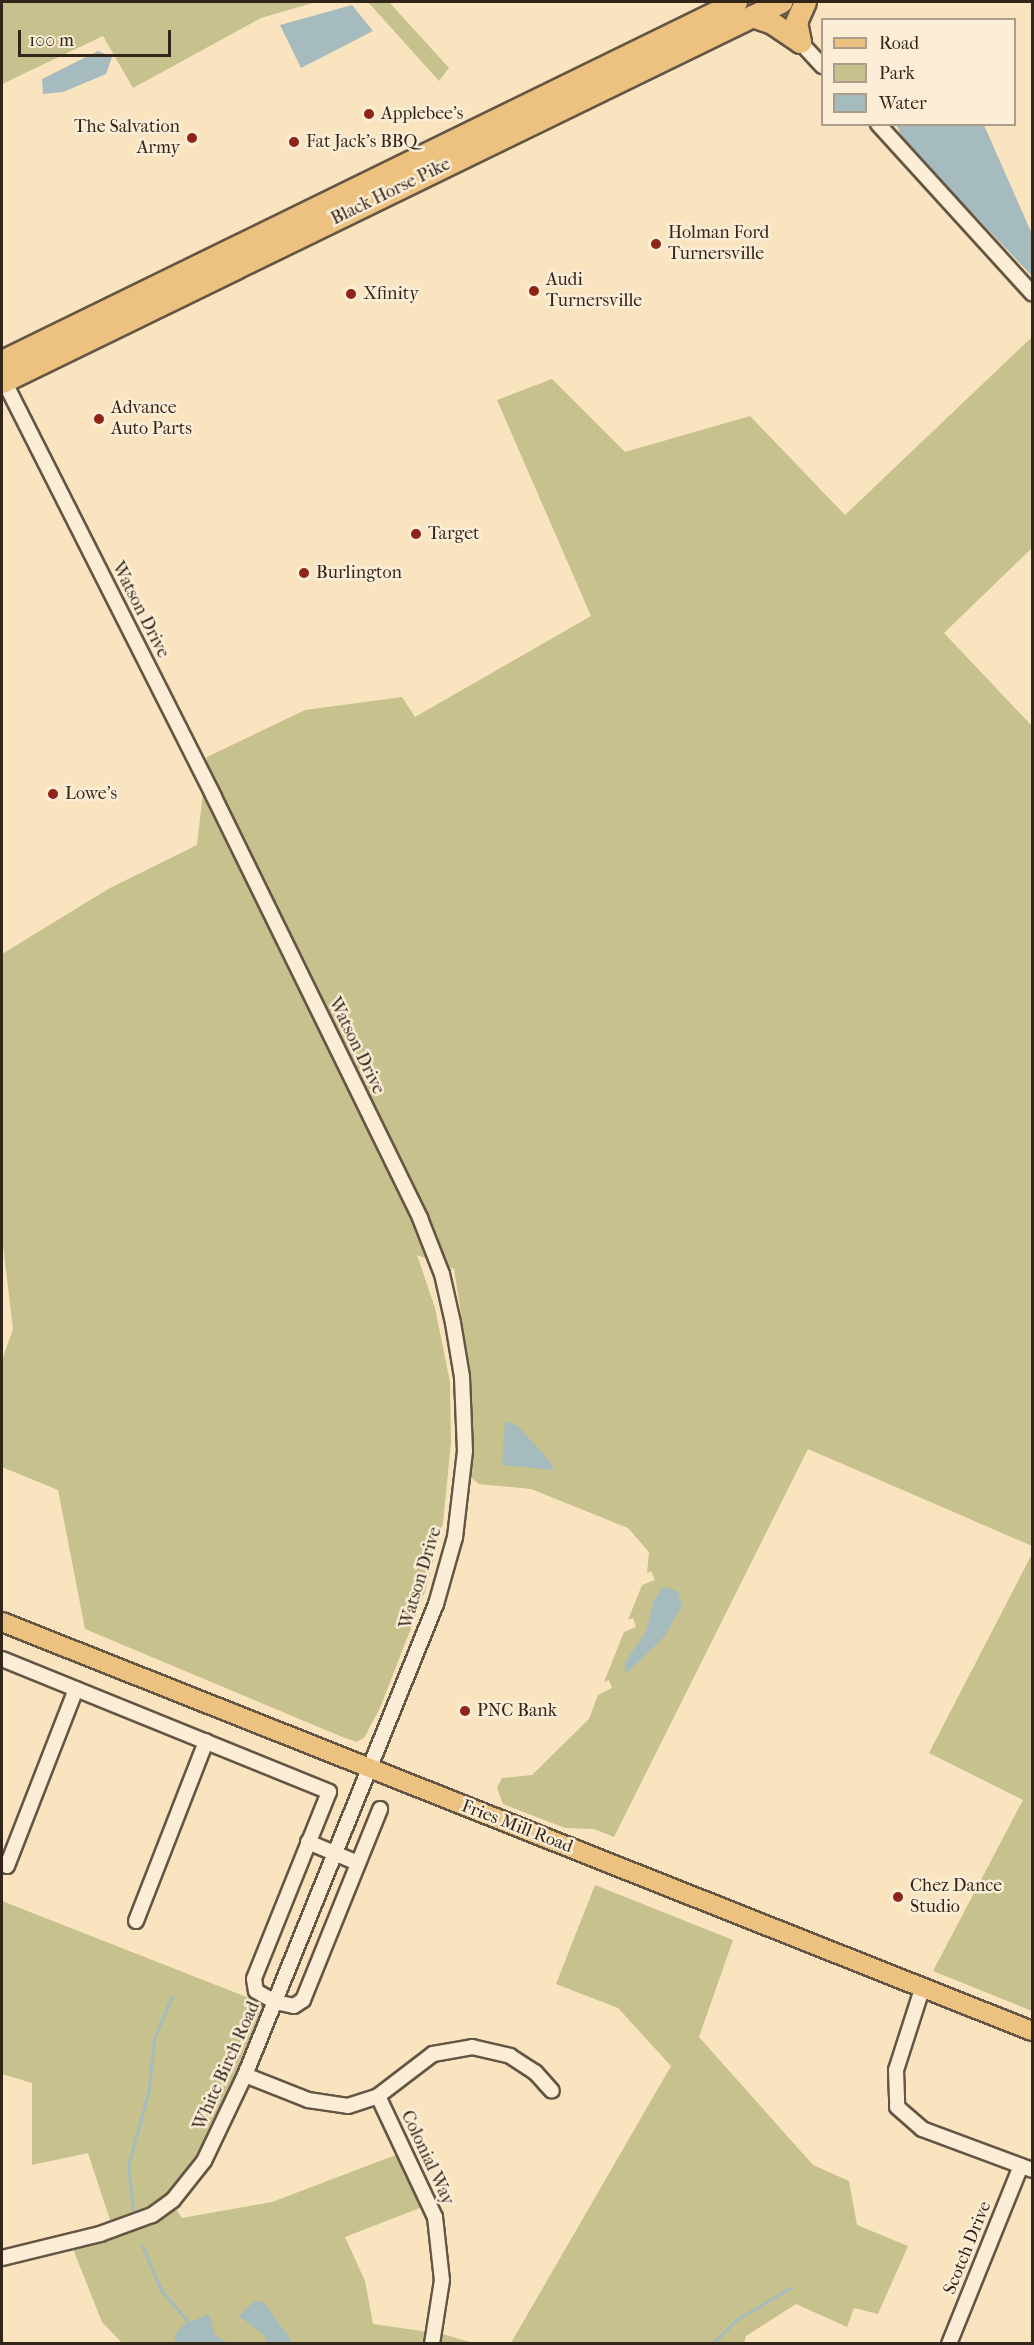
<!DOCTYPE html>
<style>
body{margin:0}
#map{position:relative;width:1034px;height:2345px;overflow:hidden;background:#fae4c0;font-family:"IM FELL French Canon",serif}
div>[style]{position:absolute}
.green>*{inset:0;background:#c6c18d}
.water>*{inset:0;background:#a5bbbe}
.stream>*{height:3px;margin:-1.5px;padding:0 1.5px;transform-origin:1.5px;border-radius:1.5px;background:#a5bbbe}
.roads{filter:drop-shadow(2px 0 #645644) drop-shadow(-2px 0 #645644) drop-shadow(0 2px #645644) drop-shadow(0 -2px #645644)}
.minor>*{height:14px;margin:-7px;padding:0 7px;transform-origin:7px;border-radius:7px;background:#fcedd6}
.major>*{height:18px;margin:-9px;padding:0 9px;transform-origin:9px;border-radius:9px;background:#edc280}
.highway>*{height:21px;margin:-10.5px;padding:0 10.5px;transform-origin:10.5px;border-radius:10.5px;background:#edc280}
.dots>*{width:16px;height:16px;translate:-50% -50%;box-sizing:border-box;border:3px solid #fcedd6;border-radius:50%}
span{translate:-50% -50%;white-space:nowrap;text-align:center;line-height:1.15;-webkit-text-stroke:5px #fcedd6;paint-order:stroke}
.poi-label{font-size:18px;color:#32261b}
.left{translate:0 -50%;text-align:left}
.right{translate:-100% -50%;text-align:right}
.street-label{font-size:18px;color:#32261b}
.frame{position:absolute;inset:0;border:3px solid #32261b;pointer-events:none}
.legend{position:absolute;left:821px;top:18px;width:195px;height:108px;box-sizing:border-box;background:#fcedd6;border:2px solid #ab9d8b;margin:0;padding:8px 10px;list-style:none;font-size:18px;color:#32261b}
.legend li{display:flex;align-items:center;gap:12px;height:30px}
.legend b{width:30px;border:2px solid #ab9d8b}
.scale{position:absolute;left:18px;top:30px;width:153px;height:27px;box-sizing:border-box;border:3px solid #32261b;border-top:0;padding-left:8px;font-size:18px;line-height:21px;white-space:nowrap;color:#32261b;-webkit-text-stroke:4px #fcedd6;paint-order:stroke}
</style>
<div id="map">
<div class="green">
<i style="clip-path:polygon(2px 2px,316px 2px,261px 18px,133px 88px,103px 36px,2px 84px)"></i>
<i style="clip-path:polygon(368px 2px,389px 2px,449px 68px,439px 81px)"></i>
<i style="clip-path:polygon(1032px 337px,1032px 548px,944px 633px,1032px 726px,1032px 1546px,808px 1449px,614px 1837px,594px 1829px,565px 1828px,503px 1804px,497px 1788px,502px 1778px,532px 1775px,589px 1719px,598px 1695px,612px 1688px,609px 1680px,604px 1682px,624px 1632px,636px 1627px,633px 1618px,628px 1620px,642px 1585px,655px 1580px,651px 1571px,647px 1573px,649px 1552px,628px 1528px,531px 1489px,479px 1484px,470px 1477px,472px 1385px,454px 1269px,417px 1255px,435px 1308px,450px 1382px,451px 1443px,443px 1523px,425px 1592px,380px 1708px,364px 1738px,356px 1742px,340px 1736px,85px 1629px,58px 1490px,2px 1467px,2px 1360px,13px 1329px,2px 1237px,2px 954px,110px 888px,197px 845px,207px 757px,305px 710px,402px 697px,415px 717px,591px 616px,497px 400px,552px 379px,625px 452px,750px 416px,845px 515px)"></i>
<i style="clip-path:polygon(1032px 1554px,1032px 2011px,933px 1971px,1023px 1800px,929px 1753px)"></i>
<i style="clip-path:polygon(595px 1885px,733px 1940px,699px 2037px,813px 2165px,849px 2181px,857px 2225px,908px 2246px,878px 2314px,854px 2308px,847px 2327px,796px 2304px,746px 2336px,744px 2343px,511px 2343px,671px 2066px,618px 2008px,556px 1984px)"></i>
<i style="clip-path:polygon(2px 1901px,272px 2007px,211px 2152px,172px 2202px,182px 2218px,272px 2202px,401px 2153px,425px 2206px,345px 2237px,365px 2281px,373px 2324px,442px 2334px,474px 2343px,122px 2343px,102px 2322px,71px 2244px,114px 2232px,88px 2153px,32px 2165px,32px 2083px,2px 2074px)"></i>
</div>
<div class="water">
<i style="clip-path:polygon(352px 5px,373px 31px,301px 68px,280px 25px)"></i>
<i style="clip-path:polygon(98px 51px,112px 57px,106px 74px,63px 92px,43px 94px,42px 79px)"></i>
<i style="clip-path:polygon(897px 125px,984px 125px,1032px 234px,1032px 276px,902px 139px)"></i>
<i style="clip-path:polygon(505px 1421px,519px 1427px,552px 1464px,553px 1470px,502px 1465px)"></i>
<i style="clip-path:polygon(663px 1587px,678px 1591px,682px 1606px,664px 1637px,625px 1675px,625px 1663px,646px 1631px,654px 1600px)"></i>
<i style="clip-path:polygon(261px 2301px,266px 2305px,293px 2343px,266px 2343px,265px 2336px,239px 2316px,253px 2302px)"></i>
<i style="clip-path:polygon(209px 2314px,215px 2335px,228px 2343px,177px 2343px,174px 2337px,183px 2325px)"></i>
</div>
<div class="stream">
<i style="left:133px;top:2209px;width:43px;rotate:-96.6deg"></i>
<i style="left:128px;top:2166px;width:80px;rotate:-74.7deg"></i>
<i style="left:149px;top:2089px;width:51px;rotate:-84.4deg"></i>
<i style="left:154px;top:2038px;width:46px;rotate:-66.8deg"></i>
<i style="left:142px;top:2245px;width:49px;rotate:67.1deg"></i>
<i style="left:161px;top:2290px;width:46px;rotate:49.4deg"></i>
<i style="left:297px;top:2344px;width:19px"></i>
<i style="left:712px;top:2344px;width:34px;rotate:-45deg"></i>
<i style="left:736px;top:2320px;width:63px;rotate:-30.7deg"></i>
</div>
<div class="roads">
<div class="minor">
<i style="left:800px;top:42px;width:33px;rotate:47deg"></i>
<i style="left:878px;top:124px;width:229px;rotate:47.7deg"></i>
<i style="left:2px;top:377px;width:470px;rotate:63.2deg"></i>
<i style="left:214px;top:797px;width:469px;rotate:63.9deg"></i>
<i style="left:420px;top:1218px;width:60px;rotate:68.6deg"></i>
<i style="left:442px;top:1274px;width:50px;rotate:77.3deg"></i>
<i style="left:453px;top:1323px;width:55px;rotate:80.5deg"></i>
<i style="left:462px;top:1377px;width:74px;rotate:87.7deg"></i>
<i style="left:465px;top:1451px;width:87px;rotate:96.6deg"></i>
<i style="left:455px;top:1537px;width:70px;rotate:105.8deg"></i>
<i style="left:436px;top:1604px;width:508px;rotate:112.07deg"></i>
<i style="left:245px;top:2075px;width:95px;rotate:115.5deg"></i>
<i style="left:204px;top:2161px;width:50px;rotate:128.5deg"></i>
<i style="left:173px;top:2200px;width:26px;rotate:144deg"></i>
<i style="left:152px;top:2215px;width:55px;rotate:159.9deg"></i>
<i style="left:100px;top:2234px;width:101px;rotate:166.2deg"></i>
<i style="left:2px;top:1659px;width:353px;rotate:22.1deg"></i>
<i style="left:329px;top:1792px;width:201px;rotate:111.9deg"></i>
<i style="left:254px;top:1979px;width:12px;rotate:81deg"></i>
<i style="left:256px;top:1991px;width:22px;rotate:30deg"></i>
<i style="left:275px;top:2002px;width:19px;rotate:12deg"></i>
<i style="left:294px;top:2006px;width:11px;rotate:-34deg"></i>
<i style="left:303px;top:2000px;width:206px;rotate:-68deg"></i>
<i style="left:308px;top:1842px;width:54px;rotate:22.8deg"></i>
<i style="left:7px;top:1866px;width:190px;rotate:-68.7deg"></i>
<i style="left:136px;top:1921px;width:193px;rotate:-68.7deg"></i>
<i style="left:923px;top:1986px;width:88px;rotate:107.8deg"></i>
<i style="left:896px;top:2070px;width:37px;rotate:88deg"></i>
<i style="left:897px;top:2107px;width:33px;rotate:41deg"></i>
<i style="left:922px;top:2129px;width:117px;rotate:20.4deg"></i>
<i style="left:245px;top:2075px;width:68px;rotate:21.6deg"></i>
<i style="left:308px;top:2100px;width:40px;rotate:8.5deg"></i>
<i style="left:348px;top:2106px;width:32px;rotate:-18deg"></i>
<i style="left:378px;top:2096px;width:69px;rotate:-37.4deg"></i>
<i style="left:433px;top:2054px;width:40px;rotate:-10deg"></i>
<i style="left:472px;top:2047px;width:39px;rotate:13deg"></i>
<i style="left:510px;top:2056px;width:30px;rotate:33deg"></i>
<i style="left:535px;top:2072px;width:25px;rotate:48deg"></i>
<i style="left:378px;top:2096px;width:134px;rotate:64.8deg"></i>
<i style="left:435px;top:2217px;width:63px;rotate:83.7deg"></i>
<i style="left:442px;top:2280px;width:65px;rotate:98.9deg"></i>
<i style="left:949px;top:2344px;width:192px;rotate:-68deg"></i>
</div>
<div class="major">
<i style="left:2px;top:1622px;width:1108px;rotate:21.66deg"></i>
</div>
<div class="highway">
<i style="left:752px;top:16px;width:21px;rotate:19deg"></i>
<i style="left:772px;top:23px;width:34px;rotate:34deg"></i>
<i style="left:800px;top:42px;width:20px;rotate:-101deg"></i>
<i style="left:796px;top:22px;width:22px;rotate:-66deg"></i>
<i style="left:2px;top:361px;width:817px;rotate:-26.06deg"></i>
<i style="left:2px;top:382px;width:867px;rotate:-26deg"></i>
</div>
</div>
<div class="dots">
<i style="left:369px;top:114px;background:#8f2418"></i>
<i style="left:192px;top:138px;background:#8f2418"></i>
<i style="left:294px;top:142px;background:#8f2418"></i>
<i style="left:656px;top:244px;background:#8f2418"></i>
<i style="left:534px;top:291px;background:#8f2418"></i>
<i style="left:351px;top:294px;background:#8f2418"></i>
<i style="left:99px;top:419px;background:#8f2418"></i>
<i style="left:416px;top:534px;background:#8f2418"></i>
<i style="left:304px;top:573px;background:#8f2418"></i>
<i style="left:53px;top:794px;background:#8f2418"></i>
<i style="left:465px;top:1711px;background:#8f2418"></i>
<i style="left:898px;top:1897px;background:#8f2418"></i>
</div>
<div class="poi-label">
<span class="left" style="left:381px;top:114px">Applebee's</span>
<span class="right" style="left:180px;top:138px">The Salvation<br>Army</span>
<span class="left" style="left:306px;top:142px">Fat Jack's BBQ</span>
<span class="left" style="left:668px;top:244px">Holman Ford<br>Turnersville</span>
<span class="left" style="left:546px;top:291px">Audi<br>Turnersville</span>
<span class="left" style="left:363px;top:294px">Xfinity</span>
<span class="left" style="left:111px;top:419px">Advance<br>Auto Parts</span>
<span class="left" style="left:428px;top:534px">Target</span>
<span class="left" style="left:316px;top:573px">Burlington</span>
<span class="left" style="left:65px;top:794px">Lowe's</span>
<span class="left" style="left:477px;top:1711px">PNC Bank</span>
<span class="left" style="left:910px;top:1897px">Chez Dance<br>Studio</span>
</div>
<div class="street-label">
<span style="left:391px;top:192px;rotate:-26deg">Black Horse Pike</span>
<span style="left:140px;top:610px;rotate:63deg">Watson Drive</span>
<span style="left:356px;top:1046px;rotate:64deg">Watson Drive</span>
<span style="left:421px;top:1578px;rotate:-73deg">Watson Drive</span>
<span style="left:517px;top:1827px;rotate:21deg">Fries Mill Road</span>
<span style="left:227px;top:2066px;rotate:-66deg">White Birch Road</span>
<span style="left:427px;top:2158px;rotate:65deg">Colonial Way</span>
<span style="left:968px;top:2248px;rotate:-68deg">Scotch Drive</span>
</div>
<div class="frame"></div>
<ul class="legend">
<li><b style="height:8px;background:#edc280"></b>Road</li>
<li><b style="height:16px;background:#c6c18d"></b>Park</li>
<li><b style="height:16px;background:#a5bbbe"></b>Water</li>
</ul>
<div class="scale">100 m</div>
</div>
